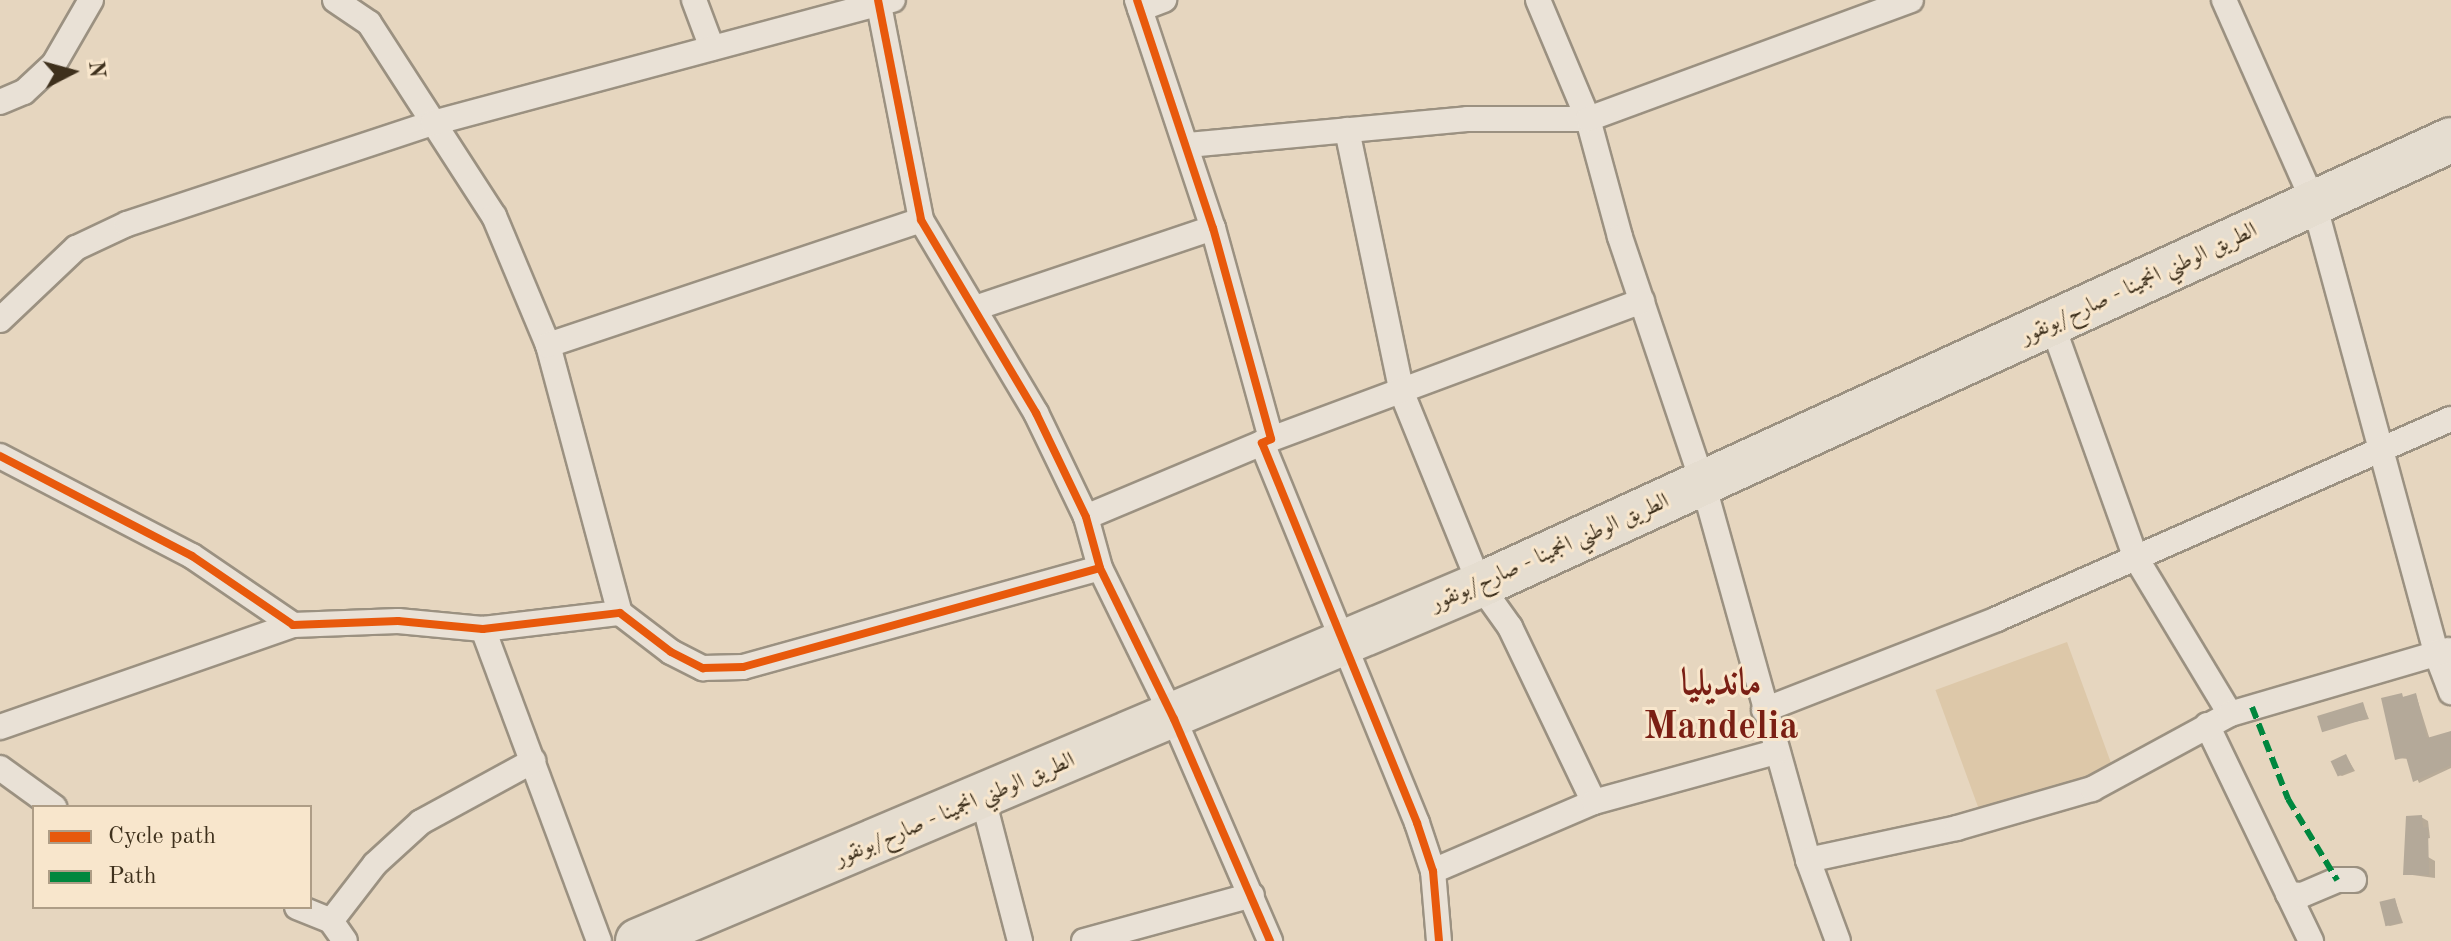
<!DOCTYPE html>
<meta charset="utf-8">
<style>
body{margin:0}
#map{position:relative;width:2451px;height:941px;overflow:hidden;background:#e6d6bf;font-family:"Old Standard TT",Amiri,serif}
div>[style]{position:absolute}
.green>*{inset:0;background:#ddc8a9;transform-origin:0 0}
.shadow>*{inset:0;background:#0003}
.building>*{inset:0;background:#b4a999;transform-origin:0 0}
.roads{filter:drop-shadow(2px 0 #9b9181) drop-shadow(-2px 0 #9b9181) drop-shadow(0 2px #9b9181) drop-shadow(0 -2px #9b9181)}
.street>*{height:24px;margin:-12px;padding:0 12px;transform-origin:12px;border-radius:12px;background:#e9e1d6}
.highway>*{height:44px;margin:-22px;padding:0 22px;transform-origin:22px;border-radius:22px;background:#e5ddd0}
.quiet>*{height:6px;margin-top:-3px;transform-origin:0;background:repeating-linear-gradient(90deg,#00873e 0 12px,transparent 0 18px)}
.cycleway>*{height:8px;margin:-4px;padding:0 4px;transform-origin:4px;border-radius:4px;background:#e8590c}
span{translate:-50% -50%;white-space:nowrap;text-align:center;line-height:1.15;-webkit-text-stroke:6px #f8e6cc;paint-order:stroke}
.street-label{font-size:22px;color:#3e301c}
.town-label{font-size:38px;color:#7a1f14;font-weight:700}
.legend{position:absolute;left:32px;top:805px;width:280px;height:104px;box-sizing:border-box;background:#f8e6cc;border:2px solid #ae9d86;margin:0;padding:10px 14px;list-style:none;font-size:24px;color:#3e301c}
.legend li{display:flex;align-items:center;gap:16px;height:40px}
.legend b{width:40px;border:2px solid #ae9d86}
.north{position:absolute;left:32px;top:32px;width:80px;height:80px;-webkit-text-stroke:6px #f8e6cc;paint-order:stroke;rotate:84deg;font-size:22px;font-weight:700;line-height:32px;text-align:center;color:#3e301c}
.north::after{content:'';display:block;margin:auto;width:28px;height:36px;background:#3e301c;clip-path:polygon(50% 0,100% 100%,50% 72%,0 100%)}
</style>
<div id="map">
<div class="green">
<i style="left:2067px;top:642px;width:135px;height:140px;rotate:70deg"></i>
</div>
<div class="shadow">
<i style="clip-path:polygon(2416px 695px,2430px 740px,2451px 733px,2451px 768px,2419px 783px,2409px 759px,2397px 758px,2383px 700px)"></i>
<i style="clip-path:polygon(2363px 705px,2369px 719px,2325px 728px)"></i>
<i style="clip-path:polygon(2346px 756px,2355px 771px,2342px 776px,2339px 775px)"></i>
<i style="clip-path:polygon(2421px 817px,2428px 821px,2430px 838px,2415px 841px)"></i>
<i style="clip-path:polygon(2428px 857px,2435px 861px,2435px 878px,2405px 874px)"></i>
<i style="clip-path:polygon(2395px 900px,2403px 923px,2390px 926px,2387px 925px)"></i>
</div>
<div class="building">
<i style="clip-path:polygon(2402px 693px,2403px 697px,2416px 693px,2427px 738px,2451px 731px,2451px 765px,2413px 782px,2406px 757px,2395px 760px,2381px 698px)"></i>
<i style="left:2363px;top:702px;width:17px;height:48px;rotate:73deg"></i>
<i style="left:2346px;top:754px;width:17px;height:17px;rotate:65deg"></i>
<i style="clip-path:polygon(2422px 815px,2423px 828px,2428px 827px,2429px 875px,2403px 875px,2406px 816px)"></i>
<i style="left:2395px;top:898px;width:25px;height:16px;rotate:76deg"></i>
</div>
<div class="roads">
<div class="street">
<i style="left:335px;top:0;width:41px;rotate:34.1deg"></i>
<i style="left:369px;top:23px;width:230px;rotate:57.1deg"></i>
<i style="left:494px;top:216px;width:140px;rotate:67.3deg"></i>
<i style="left:548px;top:345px;width:278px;rotate:75deg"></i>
<i style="left:694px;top:0;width:51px;rotate:69.4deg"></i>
<i style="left:878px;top:0;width:224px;rotate:78.9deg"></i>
<i style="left:921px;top:220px;width:225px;rotate:59.2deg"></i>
<i style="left:1036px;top:413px;width:115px;rotate:64.3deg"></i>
<i style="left:1086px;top:517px;width:53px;rotate:74.6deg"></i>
<i style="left:1100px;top:568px;width:168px;rotate:63.9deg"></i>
<i style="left:1174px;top:719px;width:242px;rotate:66.6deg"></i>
<i style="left:1137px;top:0;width:240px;rotate:71.6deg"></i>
<i style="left:1213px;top:228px;width:219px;rotate:74.6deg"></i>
<i style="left:1271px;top:439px;width:10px;rotate:156deg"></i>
<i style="left:1262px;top:443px;width:410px;rotate:67.8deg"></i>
<i style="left:1417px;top:823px;width:51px;rotate:71.6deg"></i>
<i style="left:1433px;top:871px;width:70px;rotate:85.1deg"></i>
<i style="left:1538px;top:0;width:129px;rotate:67.2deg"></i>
<i style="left:1588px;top:119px;width:122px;rotate:74.8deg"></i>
<i style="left:1620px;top:237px;width:260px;rotate:71.4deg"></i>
<i style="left:1703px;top:483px;width:391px;rotate:74.4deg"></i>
<i style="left:1808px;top:860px;width:86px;rotate:69.7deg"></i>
<i style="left:2224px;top:0;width:222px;rotate:66.1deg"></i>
<i style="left:2314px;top:203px;width:466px;rotate:74.8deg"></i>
<i style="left:2436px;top:653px;width:42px;rotate:69deg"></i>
<i style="left:1140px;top:9px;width:26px;rotate:-21deg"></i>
<i style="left:0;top:102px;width:26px;rotate:-23deg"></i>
<i style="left:24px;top:92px;width:41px;rotate:-43deg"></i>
<i style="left:54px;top:64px;width:74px;rotate:-60deg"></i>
<i style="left:1347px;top:130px;width:269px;rotate:78.2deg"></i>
<i style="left:1402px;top:393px;width:207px;rotate:67.9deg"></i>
<i style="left:1480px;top:585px;width:52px;rotate:54.5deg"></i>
<i style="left:1510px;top:627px;width:194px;rotate:64.4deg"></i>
<i style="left:1188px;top:145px;width:280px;rotate:-5.3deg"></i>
<i style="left:1467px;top:119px;width:121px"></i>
<i style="left:1588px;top:119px;width:344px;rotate:-20.2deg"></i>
<i style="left:975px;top:308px;width:251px;rotate:-18.6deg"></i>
<i style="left:0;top:320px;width:105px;rotate:-43.5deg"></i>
<i style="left:76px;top:248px;width:56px;rotate:-25.2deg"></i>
<i style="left:127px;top:224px;width:322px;rotate:-18.3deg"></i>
<i style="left:433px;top:123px;width:476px;rotate:-15deg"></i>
<i style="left:2052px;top:324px;width:249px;rotate:70.3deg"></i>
<i style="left:2136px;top:558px;width:182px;rotate:58.9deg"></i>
<i style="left:548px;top:345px;width:393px;rotate:-18.5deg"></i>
<i style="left:1271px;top:439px;width:396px;rotate:-20.4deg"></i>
<i style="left:0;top:456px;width:216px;rotate:27.5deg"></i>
<i style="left:192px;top:556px;width:122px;rotate:34.3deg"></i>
<i style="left:293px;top:625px;width:105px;rotate:-2.2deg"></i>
<i style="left:398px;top:621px;width:85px;rotate:5.4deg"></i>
<i style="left:483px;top:629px;width:138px;rotate:-6.7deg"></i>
<i style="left:620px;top:613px;width:64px;rotate:37.4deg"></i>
<i style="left:671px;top:652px;width:36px;rotate:27deg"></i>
<i style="left:703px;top:668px;width:40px;rotate:-1.4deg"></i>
<i style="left:743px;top:667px;width:370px;rotate:-15.5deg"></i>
<i style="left:1086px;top:517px;width:191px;rotate:-22.8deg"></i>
<i style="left:483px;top:629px;width:333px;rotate:69.6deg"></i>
<i style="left:1764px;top:710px;width:250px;rotate:-21.3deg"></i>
<i style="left:1997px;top:619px;width:496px;rotate:-23.8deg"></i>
<i style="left:2207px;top:725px;width:240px;rotate:64.3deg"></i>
<i style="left:0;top:727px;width:310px;rotate:-19.2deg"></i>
<i style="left:0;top:768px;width:67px;rotate:35.8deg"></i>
<i style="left:983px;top:799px;width:147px;rotate:75.4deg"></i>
<i style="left:1808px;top:860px;width:152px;rotate:-12.1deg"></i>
<i style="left:1957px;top:828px;width:141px;rotate:-16.1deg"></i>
<i style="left:2092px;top:789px;width:157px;rotate:-28.5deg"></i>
<i style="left:2230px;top:714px;width:228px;rotate:-16.3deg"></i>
<i style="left:1433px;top:871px;width:175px;rotate:-23.2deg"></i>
<i style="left:1594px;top:802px;width:189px;rotate:-15.4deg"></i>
<i style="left:2288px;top:894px;width:14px;rotate:4deg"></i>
<i style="left:2302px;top:895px;width:38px;rotate:-23deg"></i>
<i style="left:2337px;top:880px;width:17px"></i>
<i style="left:297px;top:907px;width:37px;rotate:22deg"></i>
<i style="left:331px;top:921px;width:24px;rotate:55deg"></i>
<i style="left:331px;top:921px;width:72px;rotate:-52.3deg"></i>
<i style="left:375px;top:864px;width:62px;rotate:-42.4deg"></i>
<i style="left:421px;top:822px;width:128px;rotate:-28.6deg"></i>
<i style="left:1084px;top:941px;width:174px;rotate:-15.3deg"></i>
</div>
<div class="highway">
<i style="left:638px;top:941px;width:914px;rotate:-22.92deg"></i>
<i style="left:1480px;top:585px;width:1068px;rotate:-24.62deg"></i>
</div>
</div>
<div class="quiet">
<i style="left:2252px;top:707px;width:99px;rotate:68.6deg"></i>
<i style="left:2288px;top:799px;width:95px;rotate:58.8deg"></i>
</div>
<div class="cycleway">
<i style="left:878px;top:0;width:224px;rotate:78.9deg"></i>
<i style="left:921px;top:220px;width:225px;rotate:59.2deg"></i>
<i style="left:1036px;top:413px;width:115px;rotate:64.3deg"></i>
<i style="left:1086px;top:517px;width:53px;rotate:74.6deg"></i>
<i style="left:1100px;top:568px;width:168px;rotate:63.9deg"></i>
<i style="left:1174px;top:719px;width:242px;rotate:66.6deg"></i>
<i style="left:1137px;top:0;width:240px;rotate:71.6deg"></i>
<i style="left:1213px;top:228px;width:219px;rotate:74.6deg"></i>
<i style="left:1271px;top:439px;width:10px;rotate:156deg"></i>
<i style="left:1262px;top:443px;width:410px;rotate:67.8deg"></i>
<i style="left:1417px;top:823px;width:51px;rotate:71.6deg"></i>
<i style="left:1433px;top:871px;width:70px;rotate:85.1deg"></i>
<i style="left:0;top:456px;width:216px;rotate:27.5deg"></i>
<i style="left:192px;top:556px;width:122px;rotate:34.3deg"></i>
<i style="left:293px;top:625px;width:105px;rotate:-2.2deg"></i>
<i style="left:398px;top:621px;width:85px;rotate:5.4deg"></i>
<i style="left:483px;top:629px;width:138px;rotate:-6.7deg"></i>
<i style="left:620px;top:613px;width:64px;rotate:37.4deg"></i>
<i style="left:671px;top:652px;width:36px;rotate:27deg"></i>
<i style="left:703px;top:668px;width:40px;rotate:-1.4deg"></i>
<i style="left:743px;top:667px;width:370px;rotate:-15.5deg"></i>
</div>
<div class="street-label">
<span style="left:2139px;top:284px;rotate:-25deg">الطريق الوطني انجمينا - صارح/بونقور</span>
<span style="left:1550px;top:553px;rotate:-24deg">الطريق الوطني انجمينا - صارح/بونقور</span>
<span style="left:955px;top:810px;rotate:-23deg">الطريق الوطني انجمينا - صارح/بونقور</span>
</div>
<div class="town-label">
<span style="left:1721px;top:707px">مانديليا<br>Mandelia</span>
</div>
<ul class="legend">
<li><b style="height:10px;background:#e8590c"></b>Cycle path</li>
<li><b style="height:10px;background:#00873e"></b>Path</li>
</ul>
<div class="north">N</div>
</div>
